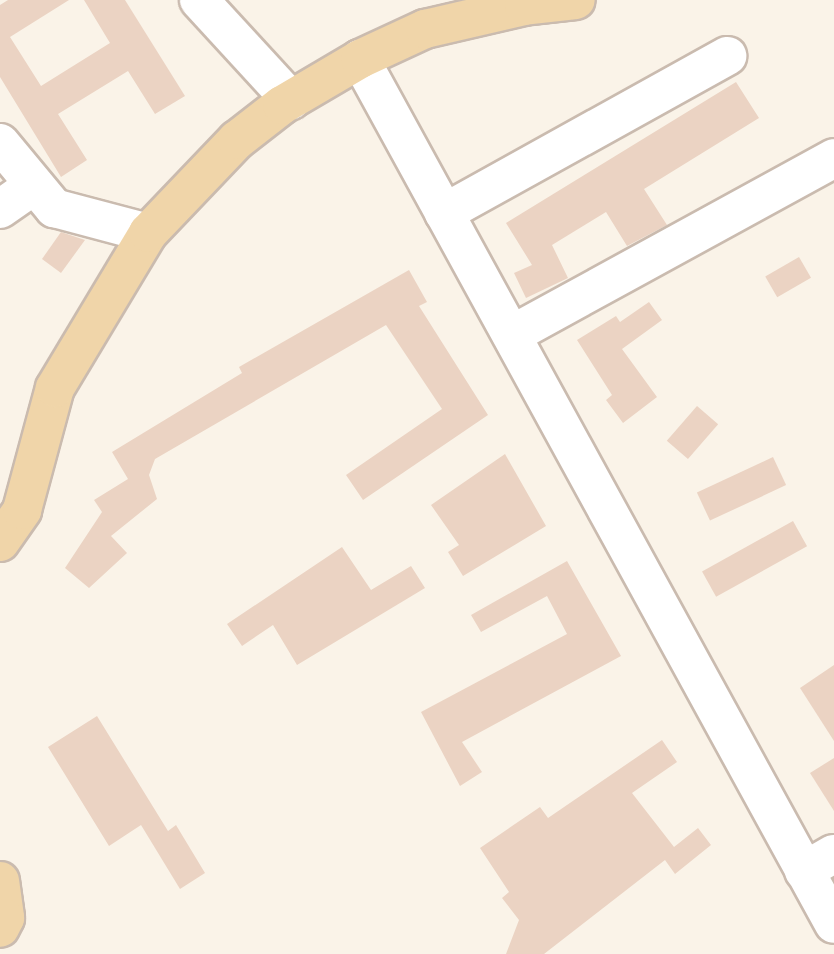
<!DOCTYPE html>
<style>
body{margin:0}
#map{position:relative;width:834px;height:954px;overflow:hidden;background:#faf3e8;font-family:"Roboto Condensed",sans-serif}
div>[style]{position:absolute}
.building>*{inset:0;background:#ebd3c3;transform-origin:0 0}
.roads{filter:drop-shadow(2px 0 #cabbaf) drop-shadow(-2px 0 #cabbaf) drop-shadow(0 2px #cabbaf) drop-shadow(0 -2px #cabbaf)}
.minor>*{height:38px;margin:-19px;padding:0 19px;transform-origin:19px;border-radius:19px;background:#fff}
.major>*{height:38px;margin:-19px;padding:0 19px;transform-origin:19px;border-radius:19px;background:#f0d5a9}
span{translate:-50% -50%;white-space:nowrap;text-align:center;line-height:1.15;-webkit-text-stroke:6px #fdf7ee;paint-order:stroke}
</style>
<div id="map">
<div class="building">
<i style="clip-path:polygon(8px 0,69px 0,10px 37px,41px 86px,110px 43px,84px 0,125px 0,185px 96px,155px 114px,128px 71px,58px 114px,87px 160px,61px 177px,0 77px,0 5px)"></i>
<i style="clip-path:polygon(736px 82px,759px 118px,644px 189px,667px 225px,627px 246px,606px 212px,552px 245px,568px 278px,526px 298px,514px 273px,532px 265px,506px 223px)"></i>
<i style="clip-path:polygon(61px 232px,85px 240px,61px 273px,42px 259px)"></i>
<i style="left:799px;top:257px;width:24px;height:39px;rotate:60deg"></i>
<i style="clip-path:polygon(409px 270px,427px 302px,419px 306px,488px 415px,363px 500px,346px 475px,442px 409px,386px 325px,155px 459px,149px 475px,157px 499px,111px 536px,127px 553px,89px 588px,65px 568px,102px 512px,94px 500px,128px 479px,112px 452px,242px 373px,239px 367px)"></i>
<i style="clip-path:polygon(649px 302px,662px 320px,622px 349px,657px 397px,623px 423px,606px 400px,612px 395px,577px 340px,616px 316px,620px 322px)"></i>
<i style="left:697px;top:406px;width:28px;height:46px;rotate:41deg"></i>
<i style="clip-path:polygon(505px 454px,546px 526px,463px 576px,448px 552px,459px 545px,431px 505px)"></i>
<i style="left:773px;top:457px;width:31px;height:84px;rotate:65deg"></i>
<i style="left:793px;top:521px;width:29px;height:104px;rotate:61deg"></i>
<i style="clip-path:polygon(342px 547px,371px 590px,411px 566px,425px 588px,297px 665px,273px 625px,242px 646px,227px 624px)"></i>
<i style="clip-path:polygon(567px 561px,621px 656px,462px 742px,482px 772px,460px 786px,421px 712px,567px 634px,547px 596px,481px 632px,471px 615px)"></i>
<i style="clip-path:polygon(834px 665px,834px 741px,800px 688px)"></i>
<i style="clip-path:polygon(97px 716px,168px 831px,176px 825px,205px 873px,180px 889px,141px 825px,109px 846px,48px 747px)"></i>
<i style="clip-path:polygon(662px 740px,677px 762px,632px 793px,674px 847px,698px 828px,711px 845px,675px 874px,665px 860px,544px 954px,506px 954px,519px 920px,502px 898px,509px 892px,480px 848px,540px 807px,548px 818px)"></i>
<i style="clip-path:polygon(834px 758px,834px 811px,810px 773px)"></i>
</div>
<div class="roads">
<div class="minor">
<i style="left:199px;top:0;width:136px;rotate:47.4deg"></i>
<i style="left:360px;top:59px;width:986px;rotate:61.28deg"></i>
<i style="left:0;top:143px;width:85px;rotate:50.3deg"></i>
<i style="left:54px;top:208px;width:97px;rotate:14.9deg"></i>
<i style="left:0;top:209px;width:39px;rotate:-35deg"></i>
<i style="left:444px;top:213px;width:324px;rotate:-29deg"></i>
<i style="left:513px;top:334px;width:366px;rotate:-28.7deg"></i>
<i style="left:804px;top:871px;width:34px;rotate:-30deg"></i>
</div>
<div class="major">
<i style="left:0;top:542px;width:39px;rotate:-55deg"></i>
<i style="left:22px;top:510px;width:126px;rotate:-74.9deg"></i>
<i style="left:55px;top:388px;width:181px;rotate:-59deg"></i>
<i style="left:148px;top:233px;width:129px;rotate:-46.3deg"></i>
<i style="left:237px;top:140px;width:57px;rotate:-37.9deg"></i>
<i style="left:282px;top:105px;width:91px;rotate:-30.5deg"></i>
<i style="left:360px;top:59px;width:72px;rotate:-24.8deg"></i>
<i style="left:425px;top:29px;width:102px;rotate:-13.1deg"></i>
<i style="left:524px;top:6px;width:52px;rotate:-6.6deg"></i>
<i style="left:0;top:881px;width:37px;rotate:82deg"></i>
<i style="left:5px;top:918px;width:11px;rotate:117deg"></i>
</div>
</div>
</div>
